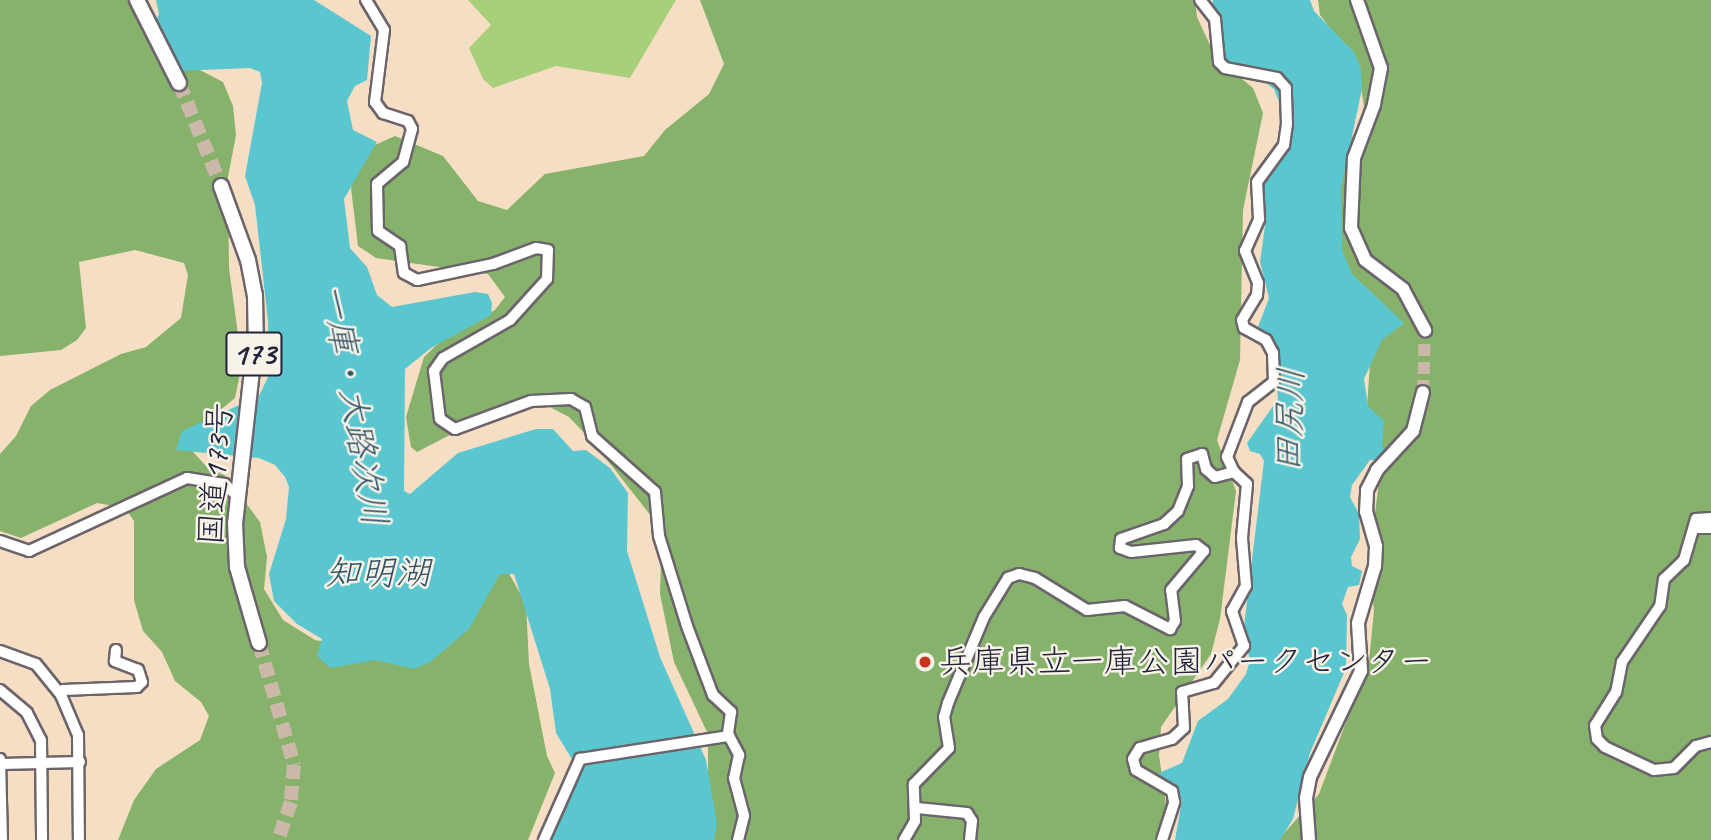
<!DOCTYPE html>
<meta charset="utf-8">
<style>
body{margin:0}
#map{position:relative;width:1711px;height:840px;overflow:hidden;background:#f5dec3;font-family:Caveat,"Klee One",sans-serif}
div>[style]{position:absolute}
.green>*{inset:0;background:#a8d07b}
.forest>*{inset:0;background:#86b26b}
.water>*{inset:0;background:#5ac7d0}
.major-tunnel>*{height:12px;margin-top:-6px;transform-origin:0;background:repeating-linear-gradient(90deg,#cbb8a8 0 12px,transparent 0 18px)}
.highway-tunnel>*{height:14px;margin-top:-7px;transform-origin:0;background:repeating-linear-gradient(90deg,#cbb8a8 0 14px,transparent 0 21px)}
.roads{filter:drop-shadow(2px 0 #6c646b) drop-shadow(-2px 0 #6c646b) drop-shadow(0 2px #6c646b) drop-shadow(0 -2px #6c646b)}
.minor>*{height:10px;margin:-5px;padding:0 5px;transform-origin:5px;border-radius:5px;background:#fff}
.major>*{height:12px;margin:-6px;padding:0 6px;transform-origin:6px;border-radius:6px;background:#fff}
.highway>*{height:14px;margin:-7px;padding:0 7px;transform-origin:7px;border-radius:7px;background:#fff}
.dots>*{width:19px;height:19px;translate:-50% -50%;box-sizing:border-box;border:4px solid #f7f3e8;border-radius:50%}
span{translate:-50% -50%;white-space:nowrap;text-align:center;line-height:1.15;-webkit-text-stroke:5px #f7f3e8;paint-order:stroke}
.shield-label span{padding:2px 5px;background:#f7f3e8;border:2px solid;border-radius:5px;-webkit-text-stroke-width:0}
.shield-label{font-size:32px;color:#22223b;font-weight:700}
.street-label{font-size:33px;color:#22223b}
.poi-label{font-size:33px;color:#22223b}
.left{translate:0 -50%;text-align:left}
.water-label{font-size:35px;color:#335468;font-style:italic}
</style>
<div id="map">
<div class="green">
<i style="clip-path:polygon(468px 0,676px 0,630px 78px,556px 66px,493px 88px,483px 79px,469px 48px,491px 25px)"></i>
</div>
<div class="forest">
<i style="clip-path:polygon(0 0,140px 0,194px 67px,223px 82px,233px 106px,236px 135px,228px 177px,229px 268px,242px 364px,235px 398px,196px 430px,193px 452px,207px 467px,226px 476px,260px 522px,267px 557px,264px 589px,283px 620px,315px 640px,352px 646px,502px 561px,526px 604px,529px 664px,547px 756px,555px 773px,528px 840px,118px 840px,134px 800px,156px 769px,200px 740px,209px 716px,201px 702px,175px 681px,162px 652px,143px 631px,134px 600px,134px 521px,125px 508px,97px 503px,21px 538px,0 531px,0 454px,16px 436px,31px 406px,50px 390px,121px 354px,146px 347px,181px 318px,188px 275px,184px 263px,135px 250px,79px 262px,86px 328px,77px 340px,61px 350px,0 356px)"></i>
<i style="clip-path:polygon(700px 0,1195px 0,1197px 17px,1216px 58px,1253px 88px,1263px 113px,1243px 210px,1240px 360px,1217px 440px,1236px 491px,1220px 619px,1211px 654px,1161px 727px,1159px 755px,1167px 812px,1163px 840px,701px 840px,708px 817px,708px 734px,674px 662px,660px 594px,662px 530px,593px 442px,569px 417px,544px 404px,529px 403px,469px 425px,417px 452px,411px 447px,406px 417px,424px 357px,447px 335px,495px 310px,505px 297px,488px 274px,376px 258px,358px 246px,351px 188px,358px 163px,375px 145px,395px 136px,443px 156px,478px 201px,507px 210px,545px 174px,644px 156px,665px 130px,709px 94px,724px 64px)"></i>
<i style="clip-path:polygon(1318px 0,1711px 0,1711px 840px,1278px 840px,1319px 794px,1369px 661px,1374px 611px,1369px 560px,1380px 474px,1367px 407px,1373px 319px,1340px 254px,1335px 228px,1343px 153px,1361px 122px,1364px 106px,1357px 62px,1320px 15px)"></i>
</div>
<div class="water">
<i style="clip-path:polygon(156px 0,314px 0,371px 36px,367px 80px,355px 86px,347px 101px,353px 130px,377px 142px,344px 199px,350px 248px,367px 267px,377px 295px,392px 307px,475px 292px,488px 294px,492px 303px,491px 315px,431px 348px,405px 369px,404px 491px,410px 494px,458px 453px,536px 429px,553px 429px,573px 451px,586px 450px,610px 468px,628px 493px,627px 551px,660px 657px,706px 760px,717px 823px,714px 840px,542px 840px,573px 761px,556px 733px,550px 689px,514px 574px,500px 574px,469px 629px,430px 662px,414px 669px,375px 660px,331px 668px,317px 656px,322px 639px,297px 624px,274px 601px,269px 574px,286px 519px,289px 487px,285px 477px,275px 465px,259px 458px,176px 450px,182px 431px,259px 396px,269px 375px,268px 321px,255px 205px,245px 176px,262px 83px,260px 72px,250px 68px,176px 71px,152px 29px,159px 14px)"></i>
<i style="clip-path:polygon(1213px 0,1310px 0,1314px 11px,1354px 52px,1361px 69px,1362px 89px,1341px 188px,1342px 250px,1352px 274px,1404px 323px,1382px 340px,1364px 379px,1368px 406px,1384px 421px,1382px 446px,1389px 451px,1384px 461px,1370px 460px,1352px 485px,1350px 497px,1359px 514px,1360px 539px,1351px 557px,1352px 566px,1362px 571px,1359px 585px,1348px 587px,1342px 604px,1347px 615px,1346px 668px,1310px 753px,1293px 819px,1280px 840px,1175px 840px,1182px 800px,1159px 773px,1182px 763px,1198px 721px,1228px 699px,1246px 674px,1250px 660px,1243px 634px,1264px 461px,1260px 454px,1250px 451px,1247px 443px,1278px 399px,1275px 370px,1258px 327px,1269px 298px,1260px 262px,1265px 226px,1264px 187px,1259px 179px,1281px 146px,1281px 107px,1274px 89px,1261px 79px,1223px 70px,1209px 18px)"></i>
</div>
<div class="major-tunnel">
<i style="left:1423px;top:392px;width:62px;rotate:-88.2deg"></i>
</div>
<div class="highway-tunnel">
<i style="left:179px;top:83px;width:111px;rotate:67.8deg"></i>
<i style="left:259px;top:643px;width:127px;rotate:74deg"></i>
<i style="left:294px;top:765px;width:37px;rotate:95deg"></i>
<i style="left:291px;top:802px;width:40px;rotate:108.9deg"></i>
</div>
<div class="roads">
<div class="minor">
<i style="left:366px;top:0;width:35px;rotate:59deg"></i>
<i style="left:384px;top:30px;width:73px;rotate:97.1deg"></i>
<i style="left:375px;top:102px;width:14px;rotate:54deg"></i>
<i style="left:383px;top:113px;width:26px;rotate:18deg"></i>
<i style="left:408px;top:121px;width:9px;rotate:63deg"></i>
<i style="left:412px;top:129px;width:34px;rotate:105deg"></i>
<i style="left:403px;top:162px;width:34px;rotate:140deg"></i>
<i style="left:377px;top:184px;width:47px;rotate:88.8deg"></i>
<i style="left:378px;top:231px;width:27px;rotate:34deg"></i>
<i style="left:400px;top:246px;width:27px;rotate:82deg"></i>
<i style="left:404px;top:273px;width:15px;rotate:28deg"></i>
<i style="left:417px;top:280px;width:78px;rotate:-11.9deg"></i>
<i style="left:493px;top:264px;width:46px;rotate:-20.4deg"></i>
<i style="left:536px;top:248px;width:12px;rotate:9deg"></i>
<i style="left:548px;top:250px;width:29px;rotate:92deg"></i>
<i style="left:547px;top:279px;width:55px;rotate:132.1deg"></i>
<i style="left:510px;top:320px;width:77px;rotate:150.4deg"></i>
<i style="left:443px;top:358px;width:16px;rotate:125deg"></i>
<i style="left:434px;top:371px;width:48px;rotate:82.9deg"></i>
<i style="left:440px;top:419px;width:18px;rotate:34deg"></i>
<i style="left:455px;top:429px;width:81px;rotate:-20.2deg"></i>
<i style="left:531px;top:401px;width:40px;rotate:-2.9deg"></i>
<i style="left:571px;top:399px;width:16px;rotate:30deg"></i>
<i style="left:585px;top:407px;width:30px;rotate:76deg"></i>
<i style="left:592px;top:436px;width:84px;rotate:41.6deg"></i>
<i style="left:655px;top:492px;width:44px;rotate:84.8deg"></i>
<i style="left:659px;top:536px;width:94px;rotate:72.7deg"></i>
<i style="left:687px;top:626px;width:74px;rotate:69.4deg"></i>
<i style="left:713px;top:695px;width:25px;rotate:43deg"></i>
<i style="left:731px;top:712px;width:22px;rotate:98deg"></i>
<i style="left:728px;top:734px;width:24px;rotate:62deg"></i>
<i style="left:739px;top:755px;width:24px;rotate:102deg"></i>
<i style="left:734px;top:778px;width:39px;rotate:75deg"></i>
<i style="left:744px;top:816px;width:25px;rotate:104deg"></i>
<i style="left:1711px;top:518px;width:15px;rotate:176deg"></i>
<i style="left:1696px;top:519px;width:43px;rotate:106.3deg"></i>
<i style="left:1684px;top:560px;width:28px;rotate:136deg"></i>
<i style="left:1664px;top:579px;width:27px;rotate:98deg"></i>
<i style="left:1660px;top:606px;width:68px;rotate:124.2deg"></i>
<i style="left:1622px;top:662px;width:31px;rotate:101deg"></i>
<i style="left:1616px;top:692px;width:39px;rotate:122deg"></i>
<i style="left:1595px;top:725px;width:14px;rotate:82deg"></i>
<i style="left:1597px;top:739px;width:11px;rotate:45deg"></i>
<i style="left:1605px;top:747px;width:54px;rotate:25.1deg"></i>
<i style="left:1654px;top:770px;width:20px;rotate:-6deg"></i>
<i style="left:1674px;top:768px;width:31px;rotate:-45deg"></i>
<i style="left:1696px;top:746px;width:16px;rotate:-15deg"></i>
<i style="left:1696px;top:528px;width:15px"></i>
<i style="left:0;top:541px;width:31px;rotate:19deg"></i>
<i style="left:29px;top:551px;width:174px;rotate:-24.8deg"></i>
<i style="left:187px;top:478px;width:38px;rotate:9deg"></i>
<i style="left:225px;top:484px;width:18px;rotate:45deg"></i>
<i style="left:0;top:651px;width:38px;rotate:20deg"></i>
<i style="left:36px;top:664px;width:40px;rotate:51deg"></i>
<i style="left:61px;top:695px;width:43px;rotate:67deg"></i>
<i style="left:78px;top:735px;width:105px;rotate:89.5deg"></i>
<i style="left:0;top:690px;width:35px;rotate:40deg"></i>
<i style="left:27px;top:713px;width:30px;rotate:63deg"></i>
<i style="left:41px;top:740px;width:100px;rotate:89.4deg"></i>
<i style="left:61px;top:695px;width:5px;rotate:-68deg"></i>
<i style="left:63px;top:690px;width:74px;rotate:-2.3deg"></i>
<i style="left:137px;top:687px;width:7px;rotate:-45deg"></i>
<i style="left:142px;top:682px;width:13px;rotate:-108deg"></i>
<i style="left:138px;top:670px;width:25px;rotate:-159deg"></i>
<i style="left:115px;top:661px;width:11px;rotate:-85deg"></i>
<i style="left:0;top:759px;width:81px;rotate:88.6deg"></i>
<i style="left:2px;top:764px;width:78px;rotate:-1.5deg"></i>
<i style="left:917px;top:808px;width:50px;rotate:5.7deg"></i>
<i style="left:967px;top:813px;width:9px;rotate:58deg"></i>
<i style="left:972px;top:821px;width:19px;rotate:96deg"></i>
<i style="left:544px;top:840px;width:89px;rotate:-66deg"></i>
<i style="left:580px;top:759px;width:151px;rotate:-8.8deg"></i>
<i style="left:904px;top:840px;width:22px;rotate:-60deg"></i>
<i style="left:915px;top:821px;width:37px;rotate:-92deg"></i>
<i style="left:914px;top:784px;width:50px;rotate:-45.8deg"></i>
<i style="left:949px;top:748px;width:31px;rotate:-99deg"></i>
<i style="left:944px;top:717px;width:15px;rotate:-74deg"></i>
<i style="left:948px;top:703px;width:93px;rotate:-67.3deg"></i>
<i style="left:984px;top:617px;width:46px;rotate:-58.4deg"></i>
<i style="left:1008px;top:578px;width:12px;rotate:-20deg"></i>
<i style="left:1019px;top:574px;width:16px;rotate:14deg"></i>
<i style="left:1035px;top:578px;width:61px;rotate:31.6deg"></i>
<i style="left:1087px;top:610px;width:38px;rotate:-6deg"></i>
<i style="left:1125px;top:606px;width:51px;rotate:27.1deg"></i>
<i style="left:1170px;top:629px;width:9px;rotate:-58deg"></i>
<i style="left:1175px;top:621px;width:31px;rotate:-97deg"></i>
<i style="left:1171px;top:590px;width:51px;rotate:-49.8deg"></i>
<i style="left:1204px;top:551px;width:10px;rotate:-143deg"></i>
<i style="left:1196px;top:545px;width:65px;rotate:173.9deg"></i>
<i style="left:1131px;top:552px;width:12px;rotate:-160deg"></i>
<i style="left:1120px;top:548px;width:9px;rotate:-84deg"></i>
<i style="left:1121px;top:539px;width:46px;rotate:-19.2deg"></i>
<i style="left:1164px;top:524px;width:19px;rotate:-43deg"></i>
<i style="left:1178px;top:511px;width:27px;rotate:-68deg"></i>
<i style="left:1188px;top:486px;width:27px;rotate:-92deg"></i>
<i style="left:1187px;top:459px;width:16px;rotate:-18deg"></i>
<i style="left:1202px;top:454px;width:16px;rotate:75deg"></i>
<i style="left:1206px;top:469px;width:12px;rotate:42deg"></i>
<i style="left:1215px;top:477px;width:20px;rotate:-15deg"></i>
<i style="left:1162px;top:840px;width:40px;rotate:-72deg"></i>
<i style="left:1174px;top:802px;width:11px;rotate:-100deg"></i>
<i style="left:1172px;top:791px;width:42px;rotate:-149.7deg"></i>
<i style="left:1136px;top:770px;width:11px;rotate:-105deg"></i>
<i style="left:1133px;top:759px;width:13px;rotate:-58deg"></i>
<i style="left:1140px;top:748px;width:33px;rotate:-16deg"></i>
<i style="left:1172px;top:739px;width:16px;rotate:-43deg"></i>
<i style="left:1184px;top:728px;width:36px;rotate:-93deg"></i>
<i style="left:1182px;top:692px;width:33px;rotate:-16deg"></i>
<i style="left:1214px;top:683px;width:48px;rotate:-51deg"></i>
<i style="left:1244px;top:646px;width:37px;rotate:-109deg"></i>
<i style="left:1232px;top:611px;width:29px;rotate:-61deg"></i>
<i style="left:1246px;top:586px;width:48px;rotate:-94.8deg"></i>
<i style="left:1242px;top:538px;width:54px;rotate:-84.7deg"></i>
<i style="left:1247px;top:484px;width:18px;rotate:-137deg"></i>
<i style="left:1234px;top:472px;width:17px;rotate:-115deg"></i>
<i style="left:1227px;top:457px;width:59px;rotate:-69.1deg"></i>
<i style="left:1248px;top:402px;width:33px;rotate:-38deg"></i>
<i style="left:1274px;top:382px;width:29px;rotate:-92deg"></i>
<i style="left:1273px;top:353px;width:15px;rotate:-118deg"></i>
<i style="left:1266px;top:340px;width:25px;rotate:-151deg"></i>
<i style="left:1244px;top:328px;width:8px;rotate:-104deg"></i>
<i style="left:1242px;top:320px;width:29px;rotate:-59deg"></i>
<i style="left:1257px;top:295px;width:12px;rotate:-85deg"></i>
<i style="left:1258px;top:283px;width:35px;rotate:-112deg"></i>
<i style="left:1245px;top:251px;width:35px;rotate:-66deg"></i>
<i style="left:1259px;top:219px;width:37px;rotate:-93deg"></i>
<i style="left:1257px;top:182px;width:46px;rotate:-53.9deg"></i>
<i style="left:1284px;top:145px;width:21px;rotate:-82deg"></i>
<i style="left:1287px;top:124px;width:36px;rotate:-92deg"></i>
<i style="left:1286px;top:88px;width:13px;rotate:-132deg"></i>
<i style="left:1277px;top:78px;width:53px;rotate:-169.1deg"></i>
<i style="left:1225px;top:68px;width:8px;rotate:-135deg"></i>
<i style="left:1219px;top:62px;width:43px;rotate:-95.3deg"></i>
<i style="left:1215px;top:19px;width:24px;rotate:-128deg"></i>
</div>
<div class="major">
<i style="left:1357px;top:0;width:72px;rotate:70.6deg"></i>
<i style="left:1381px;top:68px;width:38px;rotate:101deg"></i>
<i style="left:1374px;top:105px;width:57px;rotate:110.7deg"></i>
<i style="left:1354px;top:158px;width:70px;rotate:92.5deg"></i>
<i style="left:1351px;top:228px;width:35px;rotate:66deg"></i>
<i style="left:1365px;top:260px;width:48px;rotate:37.3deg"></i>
<i style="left:1403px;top:289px;width:47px;rotate:61.8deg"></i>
<i style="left:1309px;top:840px;width:42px;rotate:-94.1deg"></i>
<i style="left:1306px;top:798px;width:21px;rotate:-79deg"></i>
<i style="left:1310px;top:777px;width:118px;rotate:-64.3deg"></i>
<i style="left:1361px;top:671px;width:48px;rotate:-93.6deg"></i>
<i style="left:1358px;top:623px;width:59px;rotate:-73.4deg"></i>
<i style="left:1375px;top:566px;width:20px;rotate:-87deg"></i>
<i style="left:1376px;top:546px;width:35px;rotate:-106deg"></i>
<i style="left:1366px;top:512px;width:22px;rotate:-87deg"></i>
<i style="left:1367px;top:490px;width:22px;rotate:-63deg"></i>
<i style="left:1377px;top:470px;width:53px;rotate:-47.3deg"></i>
<i style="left:1413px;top:431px;width:40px;rotate:-75.6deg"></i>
</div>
<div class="highway">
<i style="left:137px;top:0;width:93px;rotate:63.2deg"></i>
<i style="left:221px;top:186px;width:79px;rotate:70deg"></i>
<i style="left:248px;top:260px;width:36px;rotate:79deg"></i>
<i style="left:255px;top:295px;width:39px;rotate:89deg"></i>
<i style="left:256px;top:334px;width:190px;rotate:96.3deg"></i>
<i style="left:235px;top:523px;width:44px;rotate:87.4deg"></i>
<i style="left:237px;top:567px;width:79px;rotate:73.9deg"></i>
</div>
</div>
<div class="dots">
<i style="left:925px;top:662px;background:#c8321e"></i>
</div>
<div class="shield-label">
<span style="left:254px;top:354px">173</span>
</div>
<div class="street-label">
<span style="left:216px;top:474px;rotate:-86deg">国道173号</span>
</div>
<div class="poi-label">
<span class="left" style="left:939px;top:662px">兵庫県立一庫公園パークセンター</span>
</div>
<div class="water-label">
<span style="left:354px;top:405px;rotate:80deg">一庫・大路次川</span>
<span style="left:1290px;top:420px;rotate:-88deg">田尻川</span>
<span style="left:378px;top:573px">知明湖</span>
</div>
</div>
